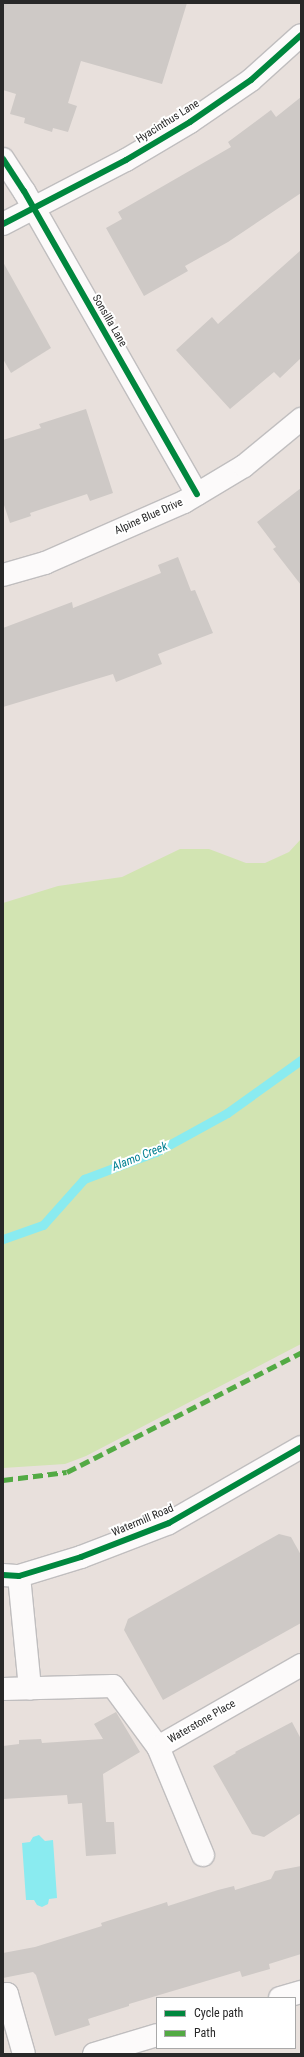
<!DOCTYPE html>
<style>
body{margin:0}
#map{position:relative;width:304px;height:2057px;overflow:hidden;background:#e8e0dc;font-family:"Roboto Condensed",sans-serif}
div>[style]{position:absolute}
.green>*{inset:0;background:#d2e4b2}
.water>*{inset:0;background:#8aebf0}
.stream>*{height:9px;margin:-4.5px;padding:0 4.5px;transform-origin:4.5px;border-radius:4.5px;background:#8aebf0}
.building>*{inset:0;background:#cec9c6}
.roads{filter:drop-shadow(1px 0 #c0bebf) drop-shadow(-1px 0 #c0bebf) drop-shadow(0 1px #c0bebf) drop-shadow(0 -1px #c0bebf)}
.minor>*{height:22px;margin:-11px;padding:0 11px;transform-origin:11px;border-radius:11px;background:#fcfafa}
.quiet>*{height:5px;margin-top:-2.5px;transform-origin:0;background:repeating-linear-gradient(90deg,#53aa44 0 10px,transparent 0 15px)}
.cycleway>*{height:6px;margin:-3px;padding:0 3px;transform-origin:3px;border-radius:3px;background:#00873e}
span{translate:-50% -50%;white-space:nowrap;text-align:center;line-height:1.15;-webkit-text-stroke:4px #fff;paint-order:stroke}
.street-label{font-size:11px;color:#282828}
.water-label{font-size:12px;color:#048193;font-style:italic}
.frame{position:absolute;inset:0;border:4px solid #282828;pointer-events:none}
.legend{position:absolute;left:156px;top:1997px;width:140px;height:52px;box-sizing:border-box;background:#fff;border:1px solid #a9a9a9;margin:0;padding:5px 7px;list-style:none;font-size:12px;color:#282828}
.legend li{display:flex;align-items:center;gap:8px;height:20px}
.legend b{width:20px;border:1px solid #a9a9a9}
</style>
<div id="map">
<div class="green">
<i style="clip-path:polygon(301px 839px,301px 1344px,86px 1456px,65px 1464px,3px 1468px,3px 903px,58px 886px,122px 877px,180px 849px,209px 849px,246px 863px,265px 863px,289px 852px)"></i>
</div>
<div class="water">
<i style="clip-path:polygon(39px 1835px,45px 1841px,53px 1840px,57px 1898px,49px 1899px,48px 1904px,42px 1907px,37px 1905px,34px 1900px,26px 1900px,22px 1843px,30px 1842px,33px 1837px)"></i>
</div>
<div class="stream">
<i style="left:3px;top:1239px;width:42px;rotate:-19.3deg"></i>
<i style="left:43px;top:1225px;width:62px;rotate:-48.3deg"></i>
<i style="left:84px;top:1179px;width:77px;rotate:-20.6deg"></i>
<i style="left:156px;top:1152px;width:81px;rotate:-28.8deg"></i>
<i style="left:227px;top:1113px;width:91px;rotate:-35.6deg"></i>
</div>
<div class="building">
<i style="clip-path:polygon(3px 3px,187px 3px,162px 84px,81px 61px,68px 103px,77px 106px,68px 132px,53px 128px,52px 132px,24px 123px,25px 118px,10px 114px,16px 94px,3px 90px)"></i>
<i style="clip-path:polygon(301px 97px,301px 193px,228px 242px,185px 266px,188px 271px,144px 296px,106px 228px,122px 219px,118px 212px,231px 147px,228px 142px,271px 110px,276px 117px)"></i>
<i style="clip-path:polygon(301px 250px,301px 358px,280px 378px,274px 372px,230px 409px,176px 350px,212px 317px,218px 324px)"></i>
<i style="clip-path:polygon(3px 262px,51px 348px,11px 373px,3px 359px)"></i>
<i style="clip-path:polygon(86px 409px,113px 493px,90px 501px,87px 494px,30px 513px,31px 516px,10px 523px,3px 502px,3px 440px,41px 428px,39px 424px)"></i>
<i style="clip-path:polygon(301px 488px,301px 585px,273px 549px,276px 547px,257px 522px)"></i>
<i style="clip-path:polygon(178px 557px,191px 591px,195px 590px,213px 633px,158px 654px,162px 664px,116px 682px,113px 674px,3px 707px,3px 628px,72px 602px,73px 608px,161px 573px,158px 565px)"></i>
<i style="clip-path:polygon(279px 1534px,291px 1537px,301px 1555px,301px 1623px,163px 1700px,124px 1630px,128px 1619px)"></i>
<i style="clip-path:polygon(116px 1712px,140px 1752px,103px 1774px,106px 1822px,114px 1822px,116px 1854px,86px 1856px,82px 1803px,68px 1804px,67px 1795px,3px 1799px,3px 1746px,19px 1744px,19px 1740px,41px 1739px,42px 1743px,103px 1739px,94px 1724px)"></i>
<i style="clip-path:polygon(292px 1722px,301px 1739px,301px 1813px,264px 1837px,252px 1834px,213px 1766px,236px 1753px,235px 1752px)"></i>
<i style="clip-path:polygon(301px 1866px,301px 1954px,269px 1964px,270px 1969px,242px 1977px,240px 1971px,129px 2004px,129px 2006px,88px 2019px,90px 2025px,55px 2036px,36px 1975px,33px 1972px,3px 1978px,3px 1953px,35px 1947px,102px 1926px,101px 1923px,167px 1902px,168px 1906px,218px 1890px,234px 1886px,235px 1890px,271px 1879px,275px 1871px)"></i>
</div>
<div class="roads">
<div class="minor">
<i style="left:3px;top:159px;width:38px;rotate:57deg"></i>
<i style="left:24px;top:191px;width:349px;rotate:60.3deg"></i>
<i style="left:3px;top:224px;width:139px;rotate:-27.5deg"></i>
<i style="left:126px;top:160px;width:74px;rotate:-30.7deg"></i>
<i style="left:190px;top:122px;width:74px;rotate:-34.5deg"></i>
<i style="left:251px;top:80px;width:67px;rotate:-42deg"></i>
<i style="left:3px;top:575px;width:44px;rotate:-15.9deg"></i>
<i style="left:45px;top:563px;width:152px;rotate:-23.7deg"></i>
<i style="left:184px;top:502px;width:70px;rotate:-31deg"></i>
<i style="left:244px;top:466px;width:74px;rotate:-39.5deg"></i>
<i style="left:3px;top:1575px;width:16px;rotate:4deg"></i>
<i style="left:19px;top:1576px;width:65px;rotate:-17deg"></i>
<i style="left:81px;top:1557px;width:94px;rotate:-21.1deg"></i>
<i style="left:169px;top:1523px;width:152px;rotate:-29.9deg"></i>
<i style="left:19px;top:1576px;width:113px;rotate:84.4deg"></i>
<i style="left:3px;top:1689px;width:110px;rotate:-1.6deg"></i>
<i style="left:113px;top:1686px;width:76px;rotate:53.6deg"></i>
<i style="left:158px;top:1747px;width:165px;rotate:-29.8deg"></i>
<i style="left:158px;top:1747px;width:117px;rotate:67.4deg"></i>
<i style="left:3px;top:1995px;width:4px;rotate:-14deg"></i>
<i style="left:7px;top:1994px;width:62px;rotate:74.2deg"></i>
<i style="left:280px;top:1998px;width:22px;rotate:-16deg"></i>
<i style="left:94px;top:2054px;width:66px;rotate:-16.8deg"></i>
</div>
</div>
<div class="quiet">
<i style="left:3px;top:1480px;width:64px;rotate:-7.1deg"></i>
<i style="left:67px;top:1472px;width:263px;rotate:-27deg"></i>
</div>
<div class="cycleway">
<i style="left:3px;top:159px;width:38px;rotate:57deg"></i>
<i style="left:24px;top:191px;width:349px;rotate:60.3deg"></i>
<i style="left:3px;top:224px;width:139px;rotate:-27.5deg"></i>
<i style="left:126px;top:160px;width:74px;rotate:-30.7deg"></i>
<i style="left:190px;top:122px;width:74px;rotate:-34.5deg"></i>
<i style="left:251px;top:80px;width:67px;rotate:-42deg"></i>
<i style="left:3px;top:1575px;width:16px;rotate:4deg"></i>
<i style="left:19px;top:1576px;width:65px;rotate:-17deg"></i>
<i style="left:81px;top:1557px;width:94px;rotate:-21.1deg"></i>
<i style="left:169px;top:1523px;width:152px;rotate:-29.9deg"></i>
</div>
<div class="street-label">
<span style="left:168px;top:122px;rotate:-32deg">Hyacinthus Lane</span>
<span style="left:109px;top:321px;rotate:60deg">Sonsilla Lane</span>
<span style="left:149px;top:517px;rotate:-24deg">Alpine Blue Drive</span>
<span style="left:143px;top:1521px;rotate:-23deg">Watermill Road</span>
<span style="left:202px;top:1722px;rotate:-30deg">Waterstone Place</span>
</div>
<div class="water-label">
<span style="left:140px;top:1157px;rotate:-22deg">Alamo Creek</span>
</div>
<div class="frame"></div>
<ul class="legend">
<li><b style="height:5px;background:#00873e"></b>Cycle path</li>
<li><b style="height:5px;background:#53aa44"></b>Path</li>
</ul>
</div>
